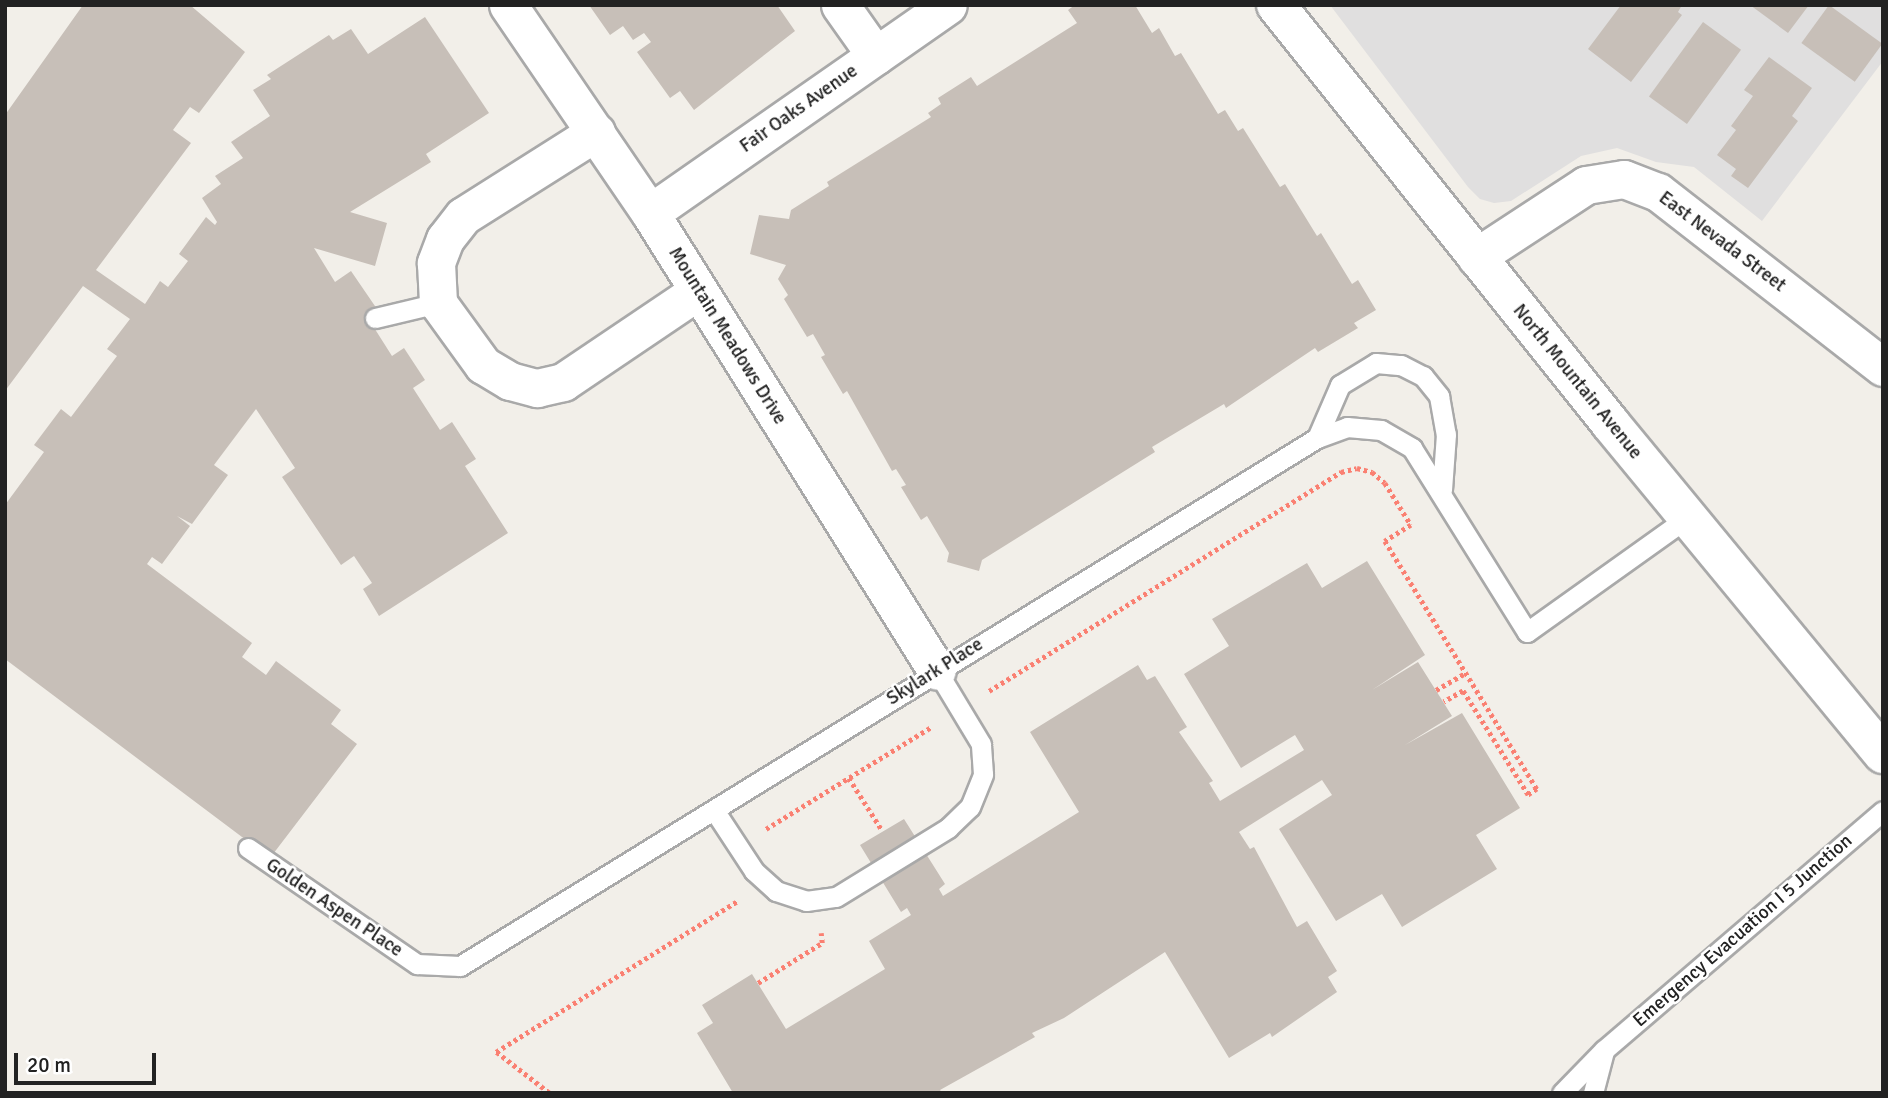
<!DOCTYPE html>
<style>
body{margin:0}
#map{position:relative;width:1888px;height:1098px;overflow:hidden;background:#f2efe9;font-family:Signika,sans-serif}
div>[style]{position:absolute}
.residential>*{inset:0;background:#e0dfdf}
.building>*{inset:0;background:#c7bfb8;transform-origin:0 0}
.path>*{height:4.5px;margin-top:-2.25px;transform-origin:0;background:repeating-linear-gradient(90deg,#fa8072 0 3.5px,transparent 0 7px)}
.roads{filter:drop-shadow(2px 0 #a9a9a9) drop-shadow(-2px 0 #a9a9a9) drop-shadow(0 2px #a9a9a9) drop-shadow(0 -2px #a9a9a9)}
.service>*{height:19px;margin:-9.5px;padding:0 9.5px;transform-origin:9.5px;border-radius:9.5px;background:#fff}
.minor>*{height:37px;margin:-18.5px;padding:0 18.5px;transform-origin:18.5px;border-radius:18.5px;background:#fff}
.tertiary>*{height:38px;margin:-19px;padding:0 19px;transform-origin:19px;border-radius:19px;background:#fff}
span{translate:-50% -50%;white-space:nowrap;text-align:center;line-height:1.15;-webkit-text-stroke:5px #fff;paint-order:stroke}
.street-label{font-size:19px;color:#222}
.frame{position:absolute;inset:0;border:7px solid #222;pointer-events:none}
.scale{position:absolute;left:14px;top:1053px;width:142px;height:32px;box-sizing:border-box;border:4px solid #222;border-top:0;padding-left:9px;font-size:21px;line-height:24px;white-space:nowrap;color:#222;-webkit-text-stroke:5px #fff;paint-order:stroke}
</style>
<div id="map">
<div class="residential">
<i style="clip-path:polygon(1330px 5px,1883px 5px,1883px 61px,1762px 221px,1694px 167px,1656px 162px,1617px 148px,1581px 156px,1511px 201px,1494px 203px,1480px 199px,1468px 187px)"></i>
</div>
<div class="building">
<i style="clip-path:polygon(83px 5px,190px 5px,245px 52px,199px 113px,190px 107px,173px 130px,191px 143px,96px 270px,145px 304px,160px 281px,168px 287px,188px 261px,179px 254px,206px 217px,215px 225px,217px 222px,202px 198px,221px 184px,215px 176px,243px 158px,231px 142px,270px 116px,253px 90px,271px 79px,267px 75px,329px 35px,333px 40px,351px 29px,368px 54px,425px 17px,489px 113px,426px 154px,431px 162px,350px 212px,387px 223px,375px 266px,314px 248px,335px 282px,351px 271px,377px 309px,366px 315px,392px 356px,404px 348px,425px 380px,413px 388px,440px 430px,452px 422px,476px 459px,465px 466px,508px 533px,379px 616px,363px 589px,372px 583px,354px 556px,341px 565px,282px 477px,295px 468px,256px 409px,214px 465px,228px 475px,192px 524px,177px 516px,190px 526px,162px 564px,152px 557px,147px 564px,252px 643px,242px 657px,266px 675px,276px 661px,341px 710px,331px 724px,357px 744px,270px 858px,5px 659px,5px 505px,44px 452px,34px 445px,61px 409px,71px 417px,117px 356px,107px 349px,130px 319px,83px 286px,5px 391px,5px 115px)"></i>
<i style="clip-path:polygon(589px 5px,777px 5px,795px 31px,694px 110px,680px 91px,670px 98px,637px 52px,651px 42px,644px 33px,633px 40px,623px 26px,610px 35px)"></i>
<i style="clip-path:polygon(1075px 5px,1135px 5px,1152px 33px,1159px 28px,1175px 56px,1181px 53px,1218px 114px,1225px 110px,1238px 131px,1243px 128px,1280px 187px,1285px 184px,1317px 236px,1321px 233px,1352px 284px,1358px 280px,1376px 310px,1354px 323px,1358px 328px,1318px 352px,1315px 348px,1226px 408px,1224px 404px,1152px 447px,1155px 452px,982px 560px,979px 571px,947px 562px,949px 553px,927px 516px,921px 520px,901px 487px,906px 485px,896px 469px,892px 471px,847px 391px,843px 394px,821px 357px,825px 355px,813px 334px,807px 337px,784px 299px,788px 295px,778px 279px,786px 265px,750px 254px,759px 215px,789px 219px,791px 210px,829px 186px,827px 182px,931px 117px,928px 113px,941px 104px,938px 98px,971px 77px,977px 86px,1077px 23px,1068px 10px)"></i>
<i style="clip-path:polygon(1621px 5px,1682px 5px,1678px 12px,1682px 15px,1631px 82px,1588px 49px)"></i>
<i style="clip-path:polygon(1750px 5px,1809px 5px,1788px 33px)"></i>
<i style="left:1829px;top:5px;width:66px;height:47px;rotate:36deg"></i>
<i style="left:1703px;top:22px;width:47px;height:92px;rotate:36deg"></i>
<i style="clip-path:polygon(1769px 57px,1812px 88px,1792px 116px,1798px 121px,1748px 188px,1731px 176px,1736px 169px,1717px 155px,1736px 130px,1731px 126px,1753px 96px,1744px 90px)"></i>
<i style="clip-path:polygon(1367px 561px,1425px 655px,1372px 690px,1418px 662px,1452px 716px,1405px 745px,1462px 713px,1520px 808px,1476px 835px,1497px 869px,1402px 927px,1382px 894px,1336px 921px,1279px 829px,1332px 795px,1322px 780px,1239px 832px,1250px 849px,1254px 847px,1297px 927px,1307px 921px,1337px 971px,1328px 977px,1337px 992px,1272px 1037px,1270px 1033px,1229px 1058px,1165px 952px,1064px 1018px,1032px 1033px,1035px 1037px,940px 1090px,942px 1093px,733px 1093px,697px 1033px,713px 1023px,702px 1005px,752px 974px,786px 1029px,885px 969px,869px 941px,911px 915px,907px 908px,901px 912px,860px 845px,904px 819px,945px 884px,939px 889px,943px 896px,1079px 812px,1030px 732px,1138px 665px,1147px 680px,1155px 676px,1187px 727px,1179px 732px,1213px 781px,1209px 783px,1220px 801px,1304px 750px,1295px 735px,1241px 768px,1184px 674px,1229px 646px,1212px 619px,1307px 563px,1322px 588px)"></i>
</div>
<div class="path">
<i style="left:1436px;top:690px;width:34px;rotate:-30deg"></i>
<i style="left:989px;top:691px;width:415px;rotate:-31.9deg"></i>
<i style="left:1341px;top:472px;width:16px;rotate:-14deg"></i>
<i style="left:1357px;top:468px;width:16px;rotate:15deg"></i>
<i style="left:1372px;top:472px;width:17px;rotate:40deg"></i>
<i style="left:1385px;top:483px;width:49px;rotate:58.2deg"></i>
<i style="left:1411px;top:525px;width:31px;rotate:148deg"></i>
<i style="left:1385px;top:541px;width:291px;rotate:58.5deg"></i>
<i style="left:1537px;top:789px;width:11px;rotate:146deg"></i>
<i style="left:1528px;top:795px;width:123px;rotate:-122deg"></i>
<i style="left:1463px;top:691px;width:22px;rotate:150deg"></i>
<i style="left:849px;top:778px;width:62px;rotate:57.6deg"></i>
<i style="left:766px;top:829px;width:194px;rotate:-31.7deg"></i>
<i style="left:758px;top:983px;width:75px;rotate:-32deg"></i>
<i style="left:822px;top:943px;width:10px;rotate:-96deg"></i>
<i style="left:549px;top:1093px;width:67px;rotate:-142.3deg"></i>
<i style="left:496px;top:1052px;width:285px;rotate:-32deg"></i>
</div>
<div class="roads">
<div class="service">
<i style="left:375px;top:318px;width:65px;rotate:-13.4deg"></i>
<i style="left:1317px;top:438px;width:58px;rotate:-66.5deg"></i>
<i style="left:1340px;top:385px;width:42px;rotate:-31.4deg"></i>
<i style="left:1376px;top:363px;width:25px;rotate:5deg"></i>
<i style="left:1401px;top:365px;width:25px;rotate:27deg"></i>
<i style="left:1423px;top:376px;width:26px;rotate:51deg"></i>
<i style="left:1439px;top:396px;width:39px;rotate:80deg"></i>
<i style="left:1446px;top:434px;width:56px;rotate:94.1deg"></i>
<i style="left:714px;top:810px;width:73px;rotate:56.7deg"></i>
<i style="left:754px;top:871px;width:30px;rotate:42deg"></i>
<i style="left:776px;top:891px;width:32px;rotate:18deg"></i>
<i style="left:806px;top:901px;width:30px;rotate:-8deg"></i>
<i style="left:836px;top:897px;width:132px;rotate:-31.6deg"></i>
<i style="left:948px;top:828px;width:30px;rotate:-44deg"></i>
<i style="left:970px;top:807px;width:35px;rotate:-68deg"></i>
<i style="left:983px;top:774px;width:30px;rotate:-94deg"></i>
<i style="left:981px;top:744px;width:85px;rotate:-121.1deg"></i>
<i style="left:248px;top:848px;width:205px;rotate:34.5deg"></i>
<i style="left:417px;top:964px;width:43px;rotate:2.7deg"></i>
<i style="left:460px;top:966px;width:1007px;rotate:-31.64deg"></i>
<i style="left:1317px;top:438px;width:32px;rotate:-20deg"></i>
<i style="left:1347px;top:427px;width:34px;rotate:5deg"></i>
<i style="left:1381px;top:430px;width:36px;rotate:30deg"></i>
<i style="left:1412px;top:448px;width:217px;rotate:58deg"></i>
<i style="left:1527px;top:632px;width:198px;rotate:-35.5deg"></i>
<i style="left:1562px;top:1093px;width:60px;rotate:-45.7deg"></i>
<i style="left:1604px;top:1050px;width:367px;rotate:-40.6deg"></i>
<i style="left:1593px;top:1093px;width:43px;rotate:-75.3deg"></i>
</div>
<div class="minor">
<i style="left:508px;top:5px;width:252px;rotate:55.7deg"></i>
<i style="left:650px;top:213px;width:540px;rotate:57.93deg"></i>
<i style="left:840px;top:5px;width:62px;rotate:54.8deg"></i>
<i style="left:596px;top:132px;width:157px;rotate:147.7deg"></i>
<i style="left:463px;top:216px;width:29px;rotate:128deg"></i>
<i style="left:445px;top:239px;width:26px;rotate:111deg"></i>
<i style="left:436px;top:263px;width:40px;rotate:87.1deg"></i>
<i style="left:438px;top:303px;width:77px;rotate:54deg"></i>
<i style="left:483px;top:365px;width:31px;rotate:31deg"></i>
<i style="left:510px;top:381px;width:28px;rotate:15deg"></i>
<i style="left:537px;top:388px;width:27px;rotate:-13deg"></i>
<i style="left:563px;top:382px;width:163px;rotate:-34deg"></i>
<i style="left:650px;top:213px;width:363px;rotate:-34.9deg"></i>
<i style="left:1476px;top:257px;width:131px;rotate:-33.2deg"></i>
<i style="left:1586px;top:185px;width:38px;rotate:-9deg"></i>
<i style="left:1624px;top:179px;width:36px;rotate:21deg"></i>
<i style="left:1658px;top:192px;width:285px;rotate:37.9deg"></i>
</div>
<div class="tertiary">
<i style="left:1276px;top:5px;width:535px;rotate:51.37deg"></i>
<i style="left:1610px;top:423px;width:429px;rotate:50.5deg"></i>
</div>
</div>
<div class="street-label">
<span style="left:799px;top:109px;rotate:-35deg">Fair Oaks Avenue</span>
<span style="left:1722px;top:242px;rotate:37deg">East Nevada Street</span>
<span style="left:727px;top:336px;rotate:58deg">Mountain Meadows Drive</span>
<span style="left:1577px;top:382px;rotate:51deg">North Mountain Avenue</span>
<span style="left:935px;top:672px;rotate:-32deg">Skylark Place</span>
<span style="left:334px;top:908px;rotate:34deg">Golden Aspen Place</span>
<span style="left:1743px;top:931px;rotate:-41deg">Emergency Evacuation I 5 Junction</span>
</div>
<div class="frame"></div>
<div class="scale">20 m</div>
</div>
